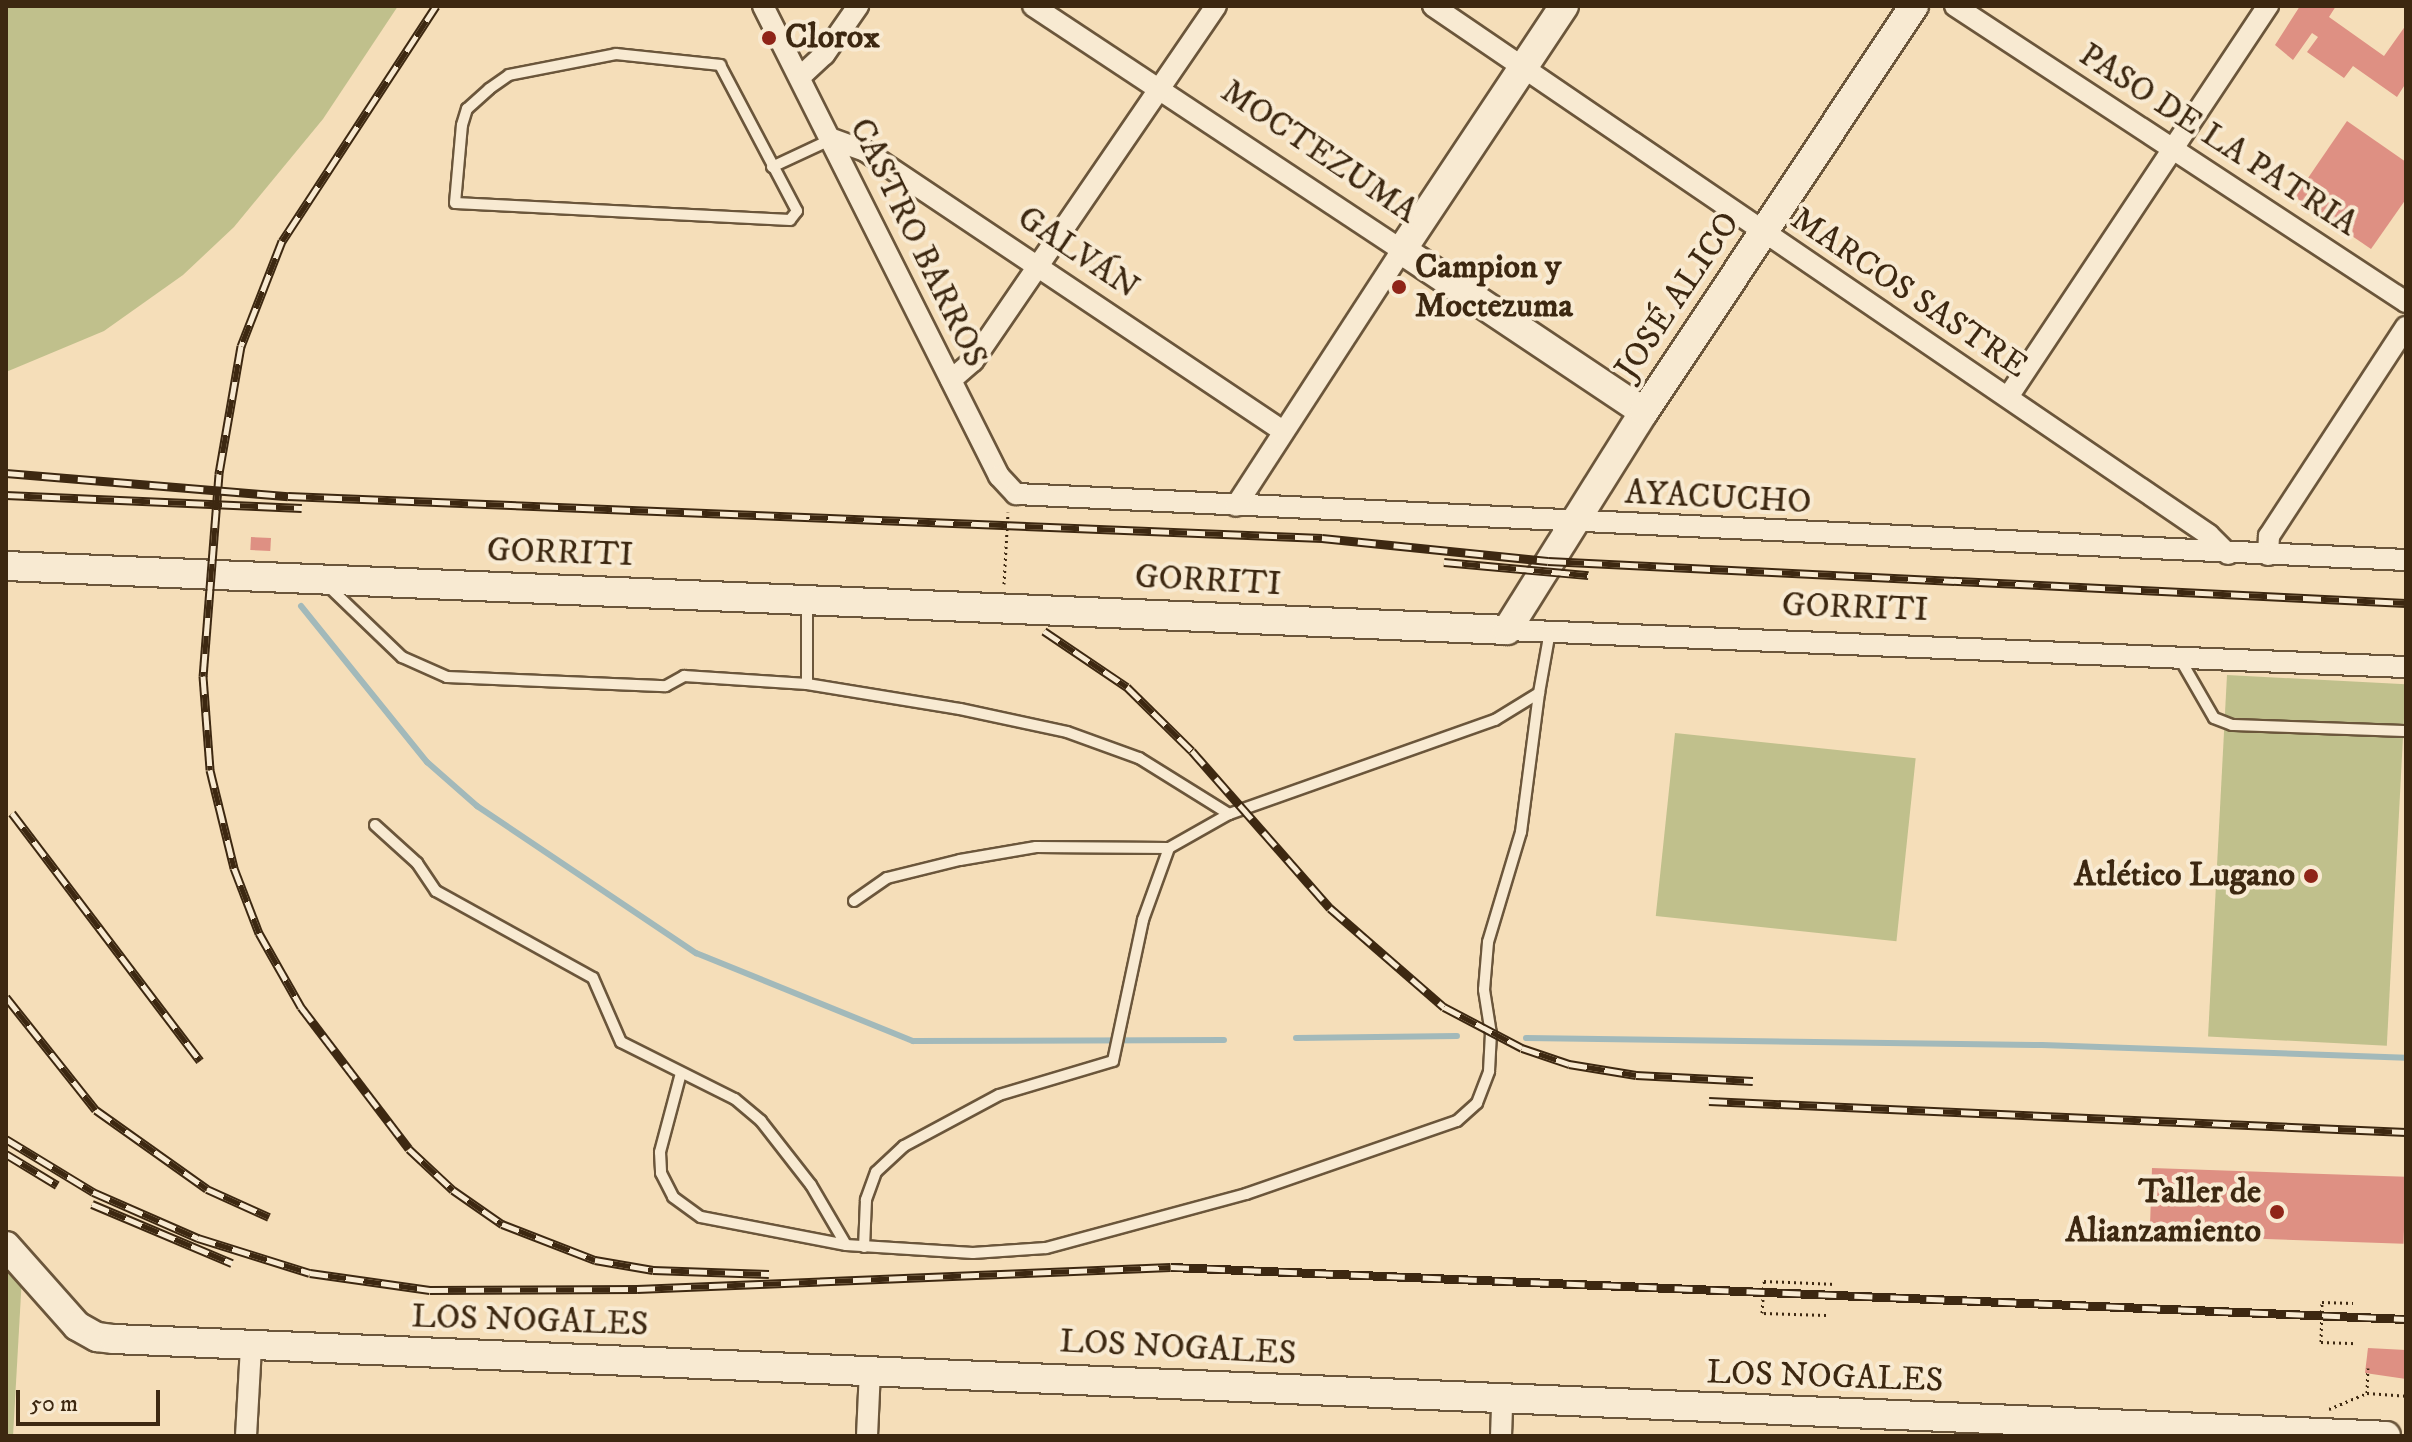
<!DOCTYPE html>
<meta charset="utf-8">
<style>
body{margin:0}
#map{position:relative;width:2412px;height:1442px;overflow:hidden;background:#f5deb9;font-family:"IM FELL DW Pica",serif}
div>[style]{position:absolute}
.green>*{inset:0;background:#c0c08c;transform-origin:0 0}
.stream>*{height:6px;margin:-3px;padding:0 3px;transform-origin:3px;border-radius:3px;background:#a2b9ba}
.building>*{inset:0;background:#de9083;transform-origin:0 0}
.path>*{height:3px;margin-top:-1.5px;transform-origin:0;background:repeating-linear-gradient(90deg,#3d2811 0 2px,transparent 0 6px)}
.roads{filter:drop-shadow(2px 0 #6b563b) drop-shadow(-2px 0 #6b563b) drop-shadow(0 2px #6b563b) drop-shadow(0 -2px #6b563b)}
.lane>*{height:10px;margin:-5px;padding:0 5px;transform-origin:5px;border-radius:5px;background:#f8ead2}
.street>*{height:20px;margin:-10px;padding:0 10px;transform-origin:10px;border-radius:10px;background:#f8ead2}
.secondary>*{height:28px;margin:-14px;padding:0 14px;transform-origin:14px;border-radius:14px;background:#f8ead2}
.rail>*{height:9px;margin-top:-4.5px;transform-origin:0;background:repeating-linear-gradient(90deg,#f8ead2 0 18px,#3d2811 0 36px);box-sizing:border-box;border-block:2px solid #3d2811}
.path-bridge>*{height:3px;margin-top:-1.5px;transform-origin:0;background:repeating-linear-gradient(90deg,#3d2811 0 2px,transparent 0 6px)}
.dots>*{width:22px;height:22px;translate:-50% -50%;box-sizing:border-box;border:4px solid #f8ead2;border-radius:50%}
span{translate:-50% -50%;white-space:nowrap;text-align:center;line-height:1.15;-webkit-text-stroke:8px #f8ead2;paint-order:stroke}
.poi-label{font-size:34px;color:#3d2811;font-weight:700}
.left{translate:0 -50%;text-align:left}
.right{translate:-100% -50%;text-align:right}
.street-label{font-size:34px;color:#3d2811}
.frame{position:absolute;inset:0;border:8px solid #3d2811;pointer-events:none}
.scale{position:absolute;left:16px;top:1390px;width:144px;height:36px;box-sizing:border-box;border:4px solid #3d2811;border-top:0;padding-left:10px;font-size:24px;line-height:28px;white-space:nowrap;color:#3d2811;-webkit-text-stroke:6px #f8ead2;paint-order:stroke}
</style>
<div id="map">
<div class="green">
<i style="clip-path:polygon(6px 6px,398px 6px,323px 119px,234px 227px,183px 275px,104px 331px,6px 372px)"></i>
<i style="left:2227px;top:675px;width:179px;height:362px;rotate:3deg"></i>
<i style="left:1675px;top:733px;width:242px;height:184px;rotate:6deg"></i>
<i style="clip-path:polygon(6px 1267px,22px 1276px,13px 1436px,6px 1436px)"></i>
</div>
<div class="stream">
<i style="left:301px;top:606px;width:201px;rotate:51.1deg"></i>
<i style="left:427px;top:762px;width:67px;rotate:41.3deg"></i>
<i style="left:477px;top:806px;width:264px;rotate:33.9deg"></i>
<i style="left:696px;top:953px;width:234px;rotate:22.1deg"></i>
<i style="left:913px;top:1041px;width:311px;rotate:-0.2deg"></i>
<i style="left:1296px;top:1038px;width:161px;rotate:-0.7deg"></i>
<i style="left:1526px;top:1038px;width:516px;rotate:0.78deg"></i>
<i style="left:2042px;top:1045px;width:364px;rotate:2deg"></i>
</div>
<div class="building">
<i style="clip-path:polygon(2300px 6px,2336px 6px,2329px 17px,2384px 56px,2406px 25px,2406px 83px,2397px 97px,2353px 66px,2344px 78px,2307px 52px,2318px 37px,2312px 33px,2293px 60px,2275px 45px)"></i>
<i style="clip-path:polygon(2347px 121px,2406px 162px,2406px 199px,2371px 249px,2295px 197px)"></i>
<i style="left:251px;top:537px;width:20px;height:13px;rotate:3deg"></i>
<i style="left:2152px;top:1168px;width:254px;height:67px;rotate:2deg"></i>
<i style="clip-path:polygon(2368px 1348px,2406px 1350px,2406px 1379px,2365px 1373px)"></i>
</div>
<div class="path">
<i style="left:1004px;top:584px;width:72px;rotate:-86.8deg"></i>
<i style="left:2322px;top:1302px;width:31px;rotate:2deg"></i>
<i style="left:1826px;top:1315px;width:64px;rotate:-178.2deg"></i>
<i style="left:1762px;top:1313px;width:32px;rotate:-86deg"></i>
<i style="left:1764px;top:1281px;width:72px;rotate:2.4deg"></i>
<i style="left:2321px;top:1342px;width:36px;rotate:2deg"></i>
<i style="left:2367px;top:1393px;width:25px;rotate:-88deg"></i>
<i style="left:2329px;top:1409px;width:41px;rotate:-22.8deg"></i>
<i style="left:2367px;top:1393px;width:39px;rotate:4deg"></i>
</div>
<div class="roads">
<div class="lane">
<i style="left:616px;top:54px;width:105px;rotate:6deg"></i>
<i style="left:720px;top:65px;width:165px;rotate:62.2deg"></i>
<i style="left:797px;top:211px;width:11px;rotate:128deg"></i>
<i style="left:790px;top:220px;width:335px;rotate:-177.1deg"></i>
<i style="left:455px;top:203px;width:78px;rotate:-84.9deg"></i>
<i style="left:462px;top:125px;width:17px;rotate:-73deg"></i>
<i style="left:467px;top:109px;width:30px;rotate:-42deg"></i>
<i style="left:489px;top:89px;width:24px;rotate:-35deg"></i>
<i style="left:509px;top:75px;width:109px;rotate:-11.1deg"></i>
<i style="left:772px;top:167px;width:66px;rotate:-25deg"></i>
<i style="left:328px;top:586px;width:103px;rotate:43.8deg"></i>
<i style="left:402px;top:657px;width:49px;rotate:24deg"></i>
<i style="left:447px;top:677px;width:219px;rotate:2.4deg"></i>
<i style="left:666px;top:686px;width:21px;rotate:-29deg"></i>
<i style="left:684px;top:676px;width:123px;rotate:3.7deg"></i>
<i style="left:807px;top:684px;width:155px;rotate:9.3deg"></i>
<i style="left:960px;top:709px;width:109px;rotate:12.1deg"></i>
<i style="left:1067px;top:732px;width:77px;rotate:19.9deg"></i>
<i style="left:1139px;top:758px;width:106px;rotate:31.9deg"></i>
<i style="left:1229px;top:814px;width:69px;rotate:150.5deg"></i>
<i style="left:1169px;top:848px;width:77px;rotate:109.9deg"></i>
<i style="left:1143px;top:920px;width:144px;rotate:102deg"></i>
<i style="left:1113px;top:1061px;width:119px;rotate:163.4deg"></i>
<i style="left:999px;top:1095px;width:108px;rotate:151.8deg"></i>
<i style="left:904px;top:1146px;width:38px;rotate:137deg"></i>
<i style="left:876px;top:1172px;width:30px;rotate:110deg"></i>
<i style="left:866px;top:1200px;width:47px;rotate:92.4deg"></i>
<i style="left:807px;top:602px;width:82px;rotate:90deg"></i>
<i style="left:2180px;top:659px;width:68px;rotate:60deg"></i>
<i style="left:2214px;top:718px;width:19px;rotate:21deg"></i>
<i style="left:2232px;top:725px;width:174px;rotate:2deg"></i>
<i style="left:1229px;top:814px;width:282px;rotate:-19.5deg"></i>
<i style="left:1495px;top:720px;width:52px;rotate:-31.5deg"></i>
<i style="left:1539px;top:693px;width:63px;rotate:-79.9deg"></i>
<i style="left:375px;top:825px;width:57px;rotate:42.1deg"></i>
<i style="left:417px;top:863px;width:34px;rotate:56deg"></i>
<i style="left:436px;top:891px;width:179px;rotate:29deg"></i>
<i style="left:593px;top:978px;width:70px;rotate:66.4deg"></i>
<i style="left:621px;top:1042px;width:127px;rotate:26.6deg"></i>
<i style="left:735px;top:1099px;width:34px;rotate:40deg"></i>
<i style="left:761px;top:1121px;width:81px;rotate:52deg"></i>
<i style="left:811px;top:1185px;width:69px;rotate:59.7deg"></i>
<i style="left:846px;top:1245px;width:127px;rotate:3.6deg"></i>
<i style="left:973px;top:1253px;width:73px;rotate:-3.9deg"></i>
<i style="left:1046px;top:1248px;width:207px;rotate:-15.1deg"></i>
<i style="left:1246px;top:1194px;width:223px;rotate:-19.1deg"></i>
<i style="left:1457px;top:1121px;width:27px;rotate:-42deg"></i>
<i style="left:1477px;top:1103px;width:34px;rotate:-69deg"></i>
<i style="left:1489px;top:1071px;width:37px;rotate:-87deg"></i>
<i style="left:1491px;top:1034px;width:45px;rotate:-99deg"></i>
<i style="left:1484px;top:990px;width:48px;rotate:-85.2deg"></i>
<i style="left:1488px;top:942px;width:115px;rotate:-73.3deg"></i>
<i style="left:1521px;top:832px;width:140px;rotate:-82.6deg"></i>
<i style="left:854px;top:901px;width:40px;rotate:-34.9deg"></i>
<i style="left:887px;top:878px;width:75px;rotate:-13.9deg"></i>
<i style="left:960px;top:860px;width:77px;rotate:-9.7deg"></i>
<i style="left:1036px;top:847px;width:133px;rotate:0.4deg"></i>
<i style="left:681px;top:1073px;width:82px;rotate:104.9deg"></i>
<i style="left:660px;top:1152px;width:21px;rotate:87deg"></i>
<i style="left:661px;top:1173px;width:27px;rotate:63deg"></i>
<i style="left:673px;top:1197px;width:34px;rotate:36deg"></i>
<i style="left:701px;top:1217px;width:148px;rotate:10.9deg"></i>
</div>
<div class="street">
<i style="left:763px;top:6px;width:526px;rotate:63.34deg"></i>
<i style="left:999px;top:476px;width:25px;rotate:47deg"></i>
<i style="left:1016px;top:494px;width:1392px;rotate:2.72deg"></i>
<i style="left:1033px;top:6px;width:442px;rotate:33.5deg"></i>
<i style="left:1402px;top:250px;width:305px;rotate:123deg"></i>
<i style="left:1433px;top:6px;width:939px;rotate:34.28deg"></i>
<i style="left:2209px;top:535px;width:27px;rotate:45deg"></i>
<i style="left:1955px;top:6px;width:539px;rotate:33.28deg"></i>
<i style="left:800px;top:77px;width:33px;rotate:-43deg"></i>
<i style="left:824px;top:55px;width:60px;rotate:-55.2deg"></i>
<i style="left:832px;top:139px;width:35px;rotate:20deg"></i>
<i style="left:865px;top:151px;width:503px;rotate:33.82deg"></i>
<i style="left:951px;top:380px;width:29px;rotate:-41deg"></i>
<i style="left:973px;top:361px;width:430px;rotate:-55.6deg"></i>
<i style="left:2008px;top:397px;width:470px;rotate:-56.4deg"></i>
<i style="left:2268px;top:555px;width:19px;rotate:-87deg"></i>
<i style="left:2269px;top:536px;width:250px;rotate:-56.8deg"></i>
<i style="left:1507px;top:630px;width:900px;rotate:2.36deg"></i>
<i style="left:246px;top:1436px;width:90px;rotate:-86.8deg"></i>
<i style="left:867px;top:1436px;width:66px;rotate:-87.4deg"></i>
<i style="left:1501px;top:1436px;width:36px;rotate:-88deg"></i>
</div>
<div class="secondary">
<i style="left:1564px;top:6px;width:293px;rotate:123.6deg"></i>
<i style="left:1402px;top:250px;width:291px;rotate:33.8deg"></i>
<i style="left:6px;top:566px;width:1502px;rotate:2.44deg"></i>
<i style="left:1507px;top:630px;width:257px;rotate:-57.9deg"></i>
<i style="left:1644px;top:412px;width:488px;rotate:-56.4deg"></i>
<i style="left:6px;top:1246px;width:107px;rotate:48.4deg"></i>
<i style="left:77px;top:1326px;width:23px;rotate:29deg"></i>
<i style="left:97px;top:1337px;width:17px;rotate:7deg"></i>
<i style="left:114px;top:1339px;width:2274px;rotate:2.44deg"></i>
</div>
</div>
<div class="rail">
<i style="left:436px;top:6px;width:281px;rotate:123.2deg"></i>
<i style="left:282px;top:241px;width:113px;rotate:111.3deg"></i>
<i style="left:241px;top:346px;width:130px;rotate:99.8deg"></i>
<i style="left:219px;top:474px;width:203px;rotate:94.5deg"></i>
<i style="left:203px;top:676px;width:94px;rotate:85.7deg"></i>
<i style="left:210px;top:770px;width:101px;rotate:76.2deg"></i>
<i style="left:234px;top:868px;width:70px;rotate:69deg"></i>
<i style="left:259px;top:933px;width:85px;rotate:60.4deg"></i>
<i style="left:301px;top:1007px;width:178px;rotate:52.7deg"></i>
<i style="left:409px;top:1149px;width:60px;rotate:43deg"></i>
<i style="left:453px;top:1190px;width:60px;rotate:34.8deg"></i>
<i style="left:502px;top:1224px;width:100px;rotate:21.2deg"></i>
<i style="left:595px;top:1260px;width:59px;rotate:9.8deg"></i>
<i style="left:653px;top:1270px;width:116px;rotate:2deg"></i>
<i style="left:6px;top:473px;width:283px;rotate:4.7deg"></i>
<i style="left:288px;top:496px;width:1035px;rotate:2.33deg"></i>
<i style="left:1322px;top:538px;width:227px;rotate:5.8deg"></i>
<i style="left:1548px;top:561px;width:859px;rotate:2.8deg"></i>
<i style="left:6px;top:495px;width:296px;rotate:2.5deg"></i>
<i style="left:1444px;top:562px;width:145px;rotate:5.2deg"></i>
<i style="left:1044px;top:631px;width:100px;rotate:34deg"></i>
<i style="left:1127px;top:687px;width:91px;rotate:44.6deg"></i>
<i style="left:1192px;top:751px;width:209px;rotate:48.7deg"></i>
<i style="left:1330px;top:908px;width:151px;rotate:41deg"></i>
<i style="left:1444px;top:1007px;width:88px;rotate:27.7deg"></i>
<i style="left:1522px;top:1048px;width:50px;rotate:18.8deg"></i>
<i style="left:1569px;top:1064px;width:68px;rotate:9.3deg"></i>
<i style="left:1636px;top:1075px;width:117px;rotate:2.9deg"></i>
<i style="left:12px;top:813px;width:311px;rotate:52.8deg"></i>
<i style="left:6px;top:997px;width:144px;rotate:51.5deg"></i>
<i style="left:96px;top:1110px;width:136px;rotate:35.4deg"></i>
<i style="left:207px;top:1189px;width:68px;rotate:24.3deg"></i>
<i style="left:1709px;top:1101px;width:698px;rotate:2.55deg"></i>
<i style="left:6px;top:1139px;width:102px;rotate:31.3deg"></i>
<i style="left:93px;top:1192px;width:115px;rotate:23.7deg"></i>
<i style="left:198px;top:1238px;width:117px;rotate:17.4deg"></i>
<i style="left:310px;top:1273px;width:121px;rotate:8.1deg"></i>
<i style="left:430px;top:1290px;width:207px;rotate:-0.3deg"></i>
<i style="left:637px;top:1289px;width:534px;rotate:-2.36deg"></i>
<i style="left:1171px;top:1267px;width:1236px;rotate:2.41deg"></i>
<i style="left:6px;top:1154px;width:60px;rotate:31.3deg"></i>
<i style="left:92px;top:1204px;width:152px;rotate:22.9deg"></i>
</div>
<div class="path-bridge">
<i style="left:2321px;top:1342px;width:40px;rotate:-88.6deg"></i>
</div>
<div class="dots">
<i style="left:769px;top:38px;background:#8f2418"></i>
<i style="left:1399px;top:287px;background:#8f2418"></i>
<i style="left:2311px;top:876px;background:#8f2418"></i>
<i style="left:2277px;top:1212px;background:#8f2418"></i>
</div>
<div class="poi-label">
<span class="left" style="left:785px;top:38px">Clorox</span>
<span class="left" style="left:1415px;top:287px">Campion y<br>Moctezuma</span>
<span class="right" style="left:2295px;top:876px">Atlético Lugano</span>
<span class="right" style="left:2261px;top:1212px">Taller de<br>Alianzamiento</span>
</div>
<div class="street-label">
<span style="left:2218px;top:140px;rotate:33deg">PASO DE LA PATRIA</span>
<span style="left:1319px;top:152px;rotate:34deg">MOCTEZUMA</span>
<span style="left:918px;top:243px;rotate:64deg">CASTRO BARROS</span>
<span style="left:1078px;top:253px;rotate:34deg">GALVÁN</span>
<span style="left:1909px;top:293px;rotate:34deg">MARCOS SASTRE</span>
<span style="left:1678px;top:296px;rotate:-56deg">JOSÉ ALICO</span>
<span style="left:1718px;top:498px;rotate:3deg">AYACUCHO</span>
<span style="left:560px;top:553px;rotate:2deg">GORRITI</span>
<span style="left:1208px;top:581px;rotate:3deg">GORRITI</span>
<span style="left:1855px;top:608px;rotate:2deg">GORRITI</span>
<span style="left:530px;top:1321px;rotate:2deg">LOS NOGALES</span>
<span style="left:1178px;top:1348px;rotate:3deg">LOS NOGALES</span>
<span style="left:1825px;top:1377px;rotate:2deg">LOS NOGALES</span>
</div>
<div class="frame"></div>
<div class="scale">50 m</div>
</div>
